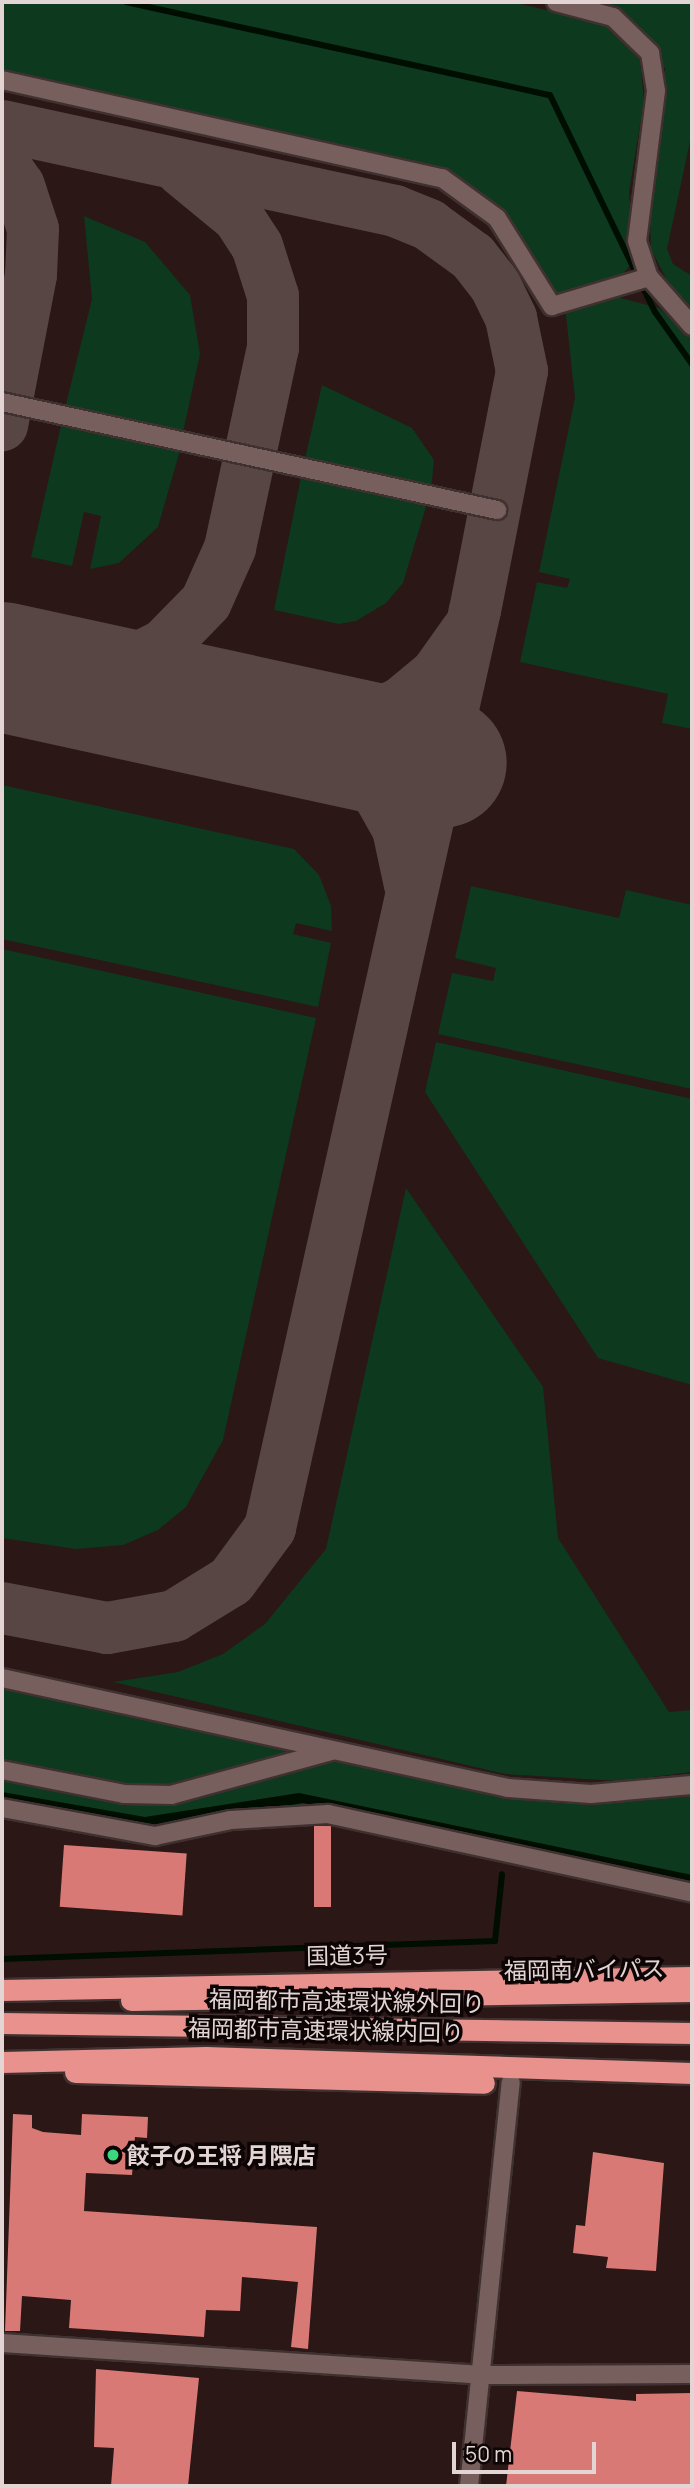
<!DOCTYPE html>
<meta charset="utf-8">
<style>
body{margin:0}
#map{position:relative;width:694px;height:2488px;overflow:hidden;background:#2a1716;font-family:Manrope,"Noto Sans JP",sans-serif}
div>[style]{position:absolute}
.green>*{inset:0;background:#0d391f}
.water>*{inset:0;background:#000d01}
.stream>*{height:6px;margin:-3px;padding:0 3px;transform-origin:3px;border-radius:3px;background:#000d01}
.taxiway>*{height:52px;margin:-26px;padding:0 26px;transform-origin:26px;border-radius:26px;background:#584645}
.runway>*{height:130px;margin:-65px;padding:0 65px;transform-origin:65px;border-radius:65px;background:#584645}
.building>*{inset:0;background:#d87975;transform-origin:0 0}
.roads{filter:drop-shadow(2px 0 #403131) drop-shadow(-2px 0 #403131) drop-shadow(0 2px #403131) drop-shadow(0 -2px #403131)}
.minor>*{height:18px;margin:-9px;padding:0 9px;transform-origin:9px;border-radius:9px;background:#775f5d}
.highway>*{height:21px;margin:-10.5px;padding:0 10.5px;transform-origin:10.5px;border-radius:10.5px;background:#e9918c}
.dots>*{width:19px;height:19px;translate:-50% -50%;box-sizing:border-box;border:4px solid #0d0505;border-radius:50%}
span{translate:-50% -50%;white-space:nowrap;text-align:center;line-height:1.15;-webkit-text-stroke:7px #0d0505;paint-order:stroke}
.street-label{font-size:23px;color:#e3d5d3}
.poi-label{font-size:23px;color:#e3d5d3;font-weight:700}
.left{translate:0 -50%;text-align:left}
.frame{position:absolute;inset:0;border:4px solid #e3d5d3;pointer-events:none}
.scale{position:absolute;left:452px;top:2442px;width:144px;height:32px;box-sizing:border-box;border:4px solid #e3d5d3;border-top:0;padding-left:9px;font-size:21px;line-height:24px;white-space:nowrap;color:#e3d5d3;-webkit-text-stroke:5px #0d0505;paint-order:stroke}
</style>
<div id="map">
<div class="green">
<i style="clip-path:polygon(2px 2px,512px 2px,606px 24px,640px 60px,644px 101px,629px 192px,636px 258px,616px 282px,556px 296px,521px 240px,428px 168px,2px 72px)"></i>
<i style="clip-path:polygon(597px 2px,692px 2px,692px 132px,667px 249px,673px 264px,692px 276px,692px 312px,673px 292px,651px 249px,649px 194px,665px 69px,640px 26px)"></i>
<i style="clip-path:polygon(84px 216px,145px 242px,190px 295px,200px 354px,182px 437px,64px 412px,92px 299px)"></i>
<i style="clip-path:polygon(617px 297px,659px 308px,692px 338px,692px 729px,662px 723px,668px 694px,520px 662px,537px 582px,567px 588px,570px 579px,539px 572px,575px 398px,565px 306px)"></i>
<i style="clip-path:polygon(322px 385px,412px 428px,434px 460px,431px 490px,304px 463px)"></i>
<i style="clip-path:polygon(62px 421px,181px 447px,158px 527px,119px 563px,90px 569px,101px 516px,84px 512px,72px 566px,31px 557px)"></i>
<i style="clip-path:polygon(302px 472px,428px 500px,403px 583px,386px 603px,356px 621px,339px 624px,274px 610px)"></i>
<i style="clip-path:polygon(2px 785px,294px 849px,319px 875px,331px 906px,332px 931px,296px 923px,293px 934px,331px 943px,318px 1007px,2px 939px)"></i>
<i style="clip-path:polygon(471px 886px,619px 918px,626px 890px,692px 905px,692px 1089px,438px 1034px,452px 973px,493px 981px,496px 968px,455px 958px)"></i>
<i style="clip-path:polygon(2px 949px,316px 1018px,223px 1440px,186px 1507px,158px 1530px,123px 1545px,76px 1549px,2px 1538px)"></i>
<i style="clip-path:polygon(436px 1042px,692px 1099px,692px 1385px,598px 1358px,425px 1092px)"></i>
<i style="clip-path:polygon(406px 1188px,543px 1387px,558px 1538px,669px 1712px,692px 1710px,692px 1772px,619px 1781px,505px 1774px,113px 1682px,178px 1672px,223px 1654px,265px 1624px,326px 1549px)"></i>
<i style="clip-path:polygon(2px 1687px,505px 1797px,592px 1802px,692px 1794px,692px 1884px,364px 1812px,303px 1806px,155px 1827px,2px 1797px)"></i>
</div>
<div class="water">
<i style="clip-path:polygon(2px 1792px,145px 1817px,299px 1793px,692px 1875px,692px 1884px,303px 1803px,155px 1827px,75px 1815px,2px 1797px)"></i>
</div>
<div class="stream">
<i style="left:126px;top:2px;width:434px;rotate:12.4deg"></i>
<i style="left:550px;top:95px;width:241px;rotate:64.2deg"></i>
<i style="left:655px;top:312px;width:64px;rotate:54.6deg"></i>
<i style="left:2px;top:1959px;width:493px;rotate:-2.1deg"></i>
<i style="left:495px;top:1941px;width:67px;rotate:-84deg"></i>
</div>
<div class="taxiway">
<i style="left:2px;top:126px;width:402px;rotate:12.2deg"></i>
<i style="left:395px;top:211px;width:37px;rotate:22deg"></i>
<i style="left:429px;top:225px;width:54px;rotate:36deg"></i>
<i style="left:473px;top:257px;width:36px;rotate:52deg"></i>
<i style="left:495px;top:285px;width:37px;rotate:64deg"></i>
<i style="left:511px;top:318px;width:54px;rotate:78.3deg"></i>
<i style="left:522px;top:371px;width:244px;rotate:101.1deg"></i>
<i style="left:475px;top:610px;width:941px;rotate:102.59deg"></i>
<i style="left:270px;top:1528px;width:66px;rotate:126.3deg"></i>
<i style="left:231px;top:1581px;width:67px;rotate:148.4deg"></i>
<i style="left:174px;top:1616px;width:68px;rotate:169.8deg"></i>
<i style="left:107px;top:1628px;width:107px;rotate:-169.2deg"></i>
<i style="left:2px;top:162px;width:29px;rotate:55deg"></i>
<i style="left:19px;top:186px;width:45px;rotate:72deg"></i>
<i style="left:33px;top:229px;width:46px;rotate:92.5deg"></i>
<i style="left:31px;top:275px;width:153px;rotate:100.9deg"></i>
<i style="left:32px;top:674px;width:79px;rotate:-2.2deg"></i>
<i style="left:111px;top:671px;width:59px;rotate:-26.1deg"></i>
<i style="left:164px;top:645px;width:60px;rotate:-45.7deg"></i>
<i style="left:206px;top:602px;width:59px;rotate:-66deg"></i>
<i style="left:230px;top:548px;width:205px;rotate:-77.9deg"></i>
<i style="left:273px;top:348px;width:52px;rotate:-90deg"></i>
<i style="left:273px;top:296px;width:52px;rotate:-107.7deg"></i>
<i style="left:257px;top:246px;width:35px;rotate:-123deg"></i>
<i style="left:238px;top:217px;width:74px;rotate:-140.5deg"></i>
<i style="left:301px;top:732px;width:47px;rotate:29.3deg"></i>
<i style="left:342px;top:755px;width:47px;rotate:45deg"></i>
<i style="left:375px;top:788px;width:47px;rotate:60.7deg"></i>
<i style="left:398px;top:829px;width:57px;rotate:77.9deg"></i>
<i style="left:301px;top:732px;width:60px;rotate:-9.6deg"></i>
<i style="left:360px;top:722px;width:45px;rotate:-24.9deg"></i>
<i style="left:401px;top:703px;width:45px;rotate:-39.6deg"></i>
<i style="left:436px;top:674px;width:52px;rotate:-54.5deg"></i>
</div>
<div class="runway">
<i style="left:2px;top:667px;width:450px;rotate:12.3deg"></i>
</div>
<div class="building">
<i style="left:314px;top:1826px;width:17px;height:81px"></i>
<i style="left:64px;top:1845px;width:123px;height:62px;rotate:4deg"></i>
<i style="clip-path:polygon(13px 2114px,32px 2115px,32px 2128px,43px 2132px,81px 2135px,82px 2114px,148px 2117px,147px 2138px,135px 2137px,132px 2175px,86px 2173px,84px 2211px,317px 2227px,308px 2349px,291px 2347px,298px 2282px,242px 2277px,240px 2311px,206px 2310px,204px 2337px,69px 2328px,71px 2300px,22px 2296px,20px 2331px,5px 2331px)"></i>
<i style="clip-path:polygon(593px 2152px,664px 2163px,656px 2271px,606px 2268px,608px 2257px,573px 2253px,576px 2225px,585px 2226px)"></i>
<i style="clip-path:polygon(96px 2369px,199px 2378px,188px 2486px,111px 2486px,114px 2448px,94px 2447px)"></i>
<i style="clip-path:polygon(517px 2391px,636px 2401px,636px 2394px,692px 2393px,692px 2486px,506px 2486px)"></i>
</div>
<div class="roads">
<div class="minor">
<i style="left:556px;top:2px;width:59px;rotate:14.7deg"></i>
<i style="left:613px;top:17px;width:52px;rotate:44.2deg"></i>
<i style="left:650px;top:53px;width:38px;rotate:81deg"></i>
<i style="left:656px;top:91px;width:151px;rotate:97.2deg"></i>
<i style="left:637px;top:241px;width:38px;rotate:72deg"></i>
<i style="left:649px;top:277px;width:65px;rotate:48.7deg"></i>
<i style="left:2px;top:80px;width:451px;rotate:12.6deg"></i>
<i style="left:442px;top:178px;width:68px;rotate:36deg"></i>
<i style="left:497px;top:218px;width:104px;rotate:58deg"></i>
<i style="left:552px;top:306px;width:101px;rotate:-16.6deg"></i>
<i style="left:2px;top:402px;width:507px;rotate:12.31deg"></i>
<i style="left:2px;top:1678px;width:518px;rotate:12.26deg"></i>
<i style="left:508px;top:1788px;width:83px;rotate:4.1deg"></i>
<i style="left:591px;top:1794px;width:101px;rotate:-5.1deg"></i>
<i style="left:2px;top:1770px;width:124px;rotate:11.1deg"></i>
<i style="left:124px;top:1794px;width:47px;rotate:1.2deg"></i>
<i style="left:171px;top:1795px;width:167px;rotate:-15.3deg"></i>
<i style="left:2px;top:1808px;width:156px;rotate:10.4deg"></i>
<i style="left:155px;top:1836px;width:78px;rotate:-11.9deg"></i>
<i style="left:231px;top:1820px;width:97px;rotate:-3.5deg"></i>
<i style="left:328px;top:1814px;width:372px;rotate:12.2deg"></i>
<i style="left:2px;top:2343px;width:481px;rotate:3.8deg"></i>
<i style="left:482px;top:2375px;width:210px;rotate:-0.3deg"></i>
<i style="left:469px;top:2486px;width:406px;rotate:-84.1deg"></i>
</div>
<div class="highway">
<i style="left:2px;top:1990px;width:690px;rotate:-1.08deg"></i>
<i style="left:131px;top:2000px;width:561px;rotate:-0.92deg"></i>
<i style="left:2px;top:2023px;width:690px;rotate:0.83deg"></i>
<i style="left:2px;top:2062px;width:204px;rotate:-1.4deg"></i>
<i style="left:206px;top:2057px;width:486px;rotate:1.9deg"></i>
<i style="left:75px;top:2072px;width:409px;rotate:1.5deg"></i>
</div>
</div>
<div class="dots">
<i style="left:113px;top:2155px;background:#3ad77f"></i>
</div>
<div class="street-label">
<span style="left:347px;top:1955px;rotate:-1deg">国道3号</span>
<span style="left:584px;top:1969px;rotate:-1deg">福岡南バイパス</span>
<span style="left:347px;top:2001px;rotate:1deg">福岡都市高速環状線外回り</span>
<span style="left:326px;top:2030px;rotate:1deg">福岡都市高速環状線内回り</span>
</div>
<div class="poi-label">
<span class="left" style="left:127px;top:2155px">餃子の王将 月隈店</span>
</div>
<div class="frame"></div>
<div class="scale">50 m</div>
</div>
